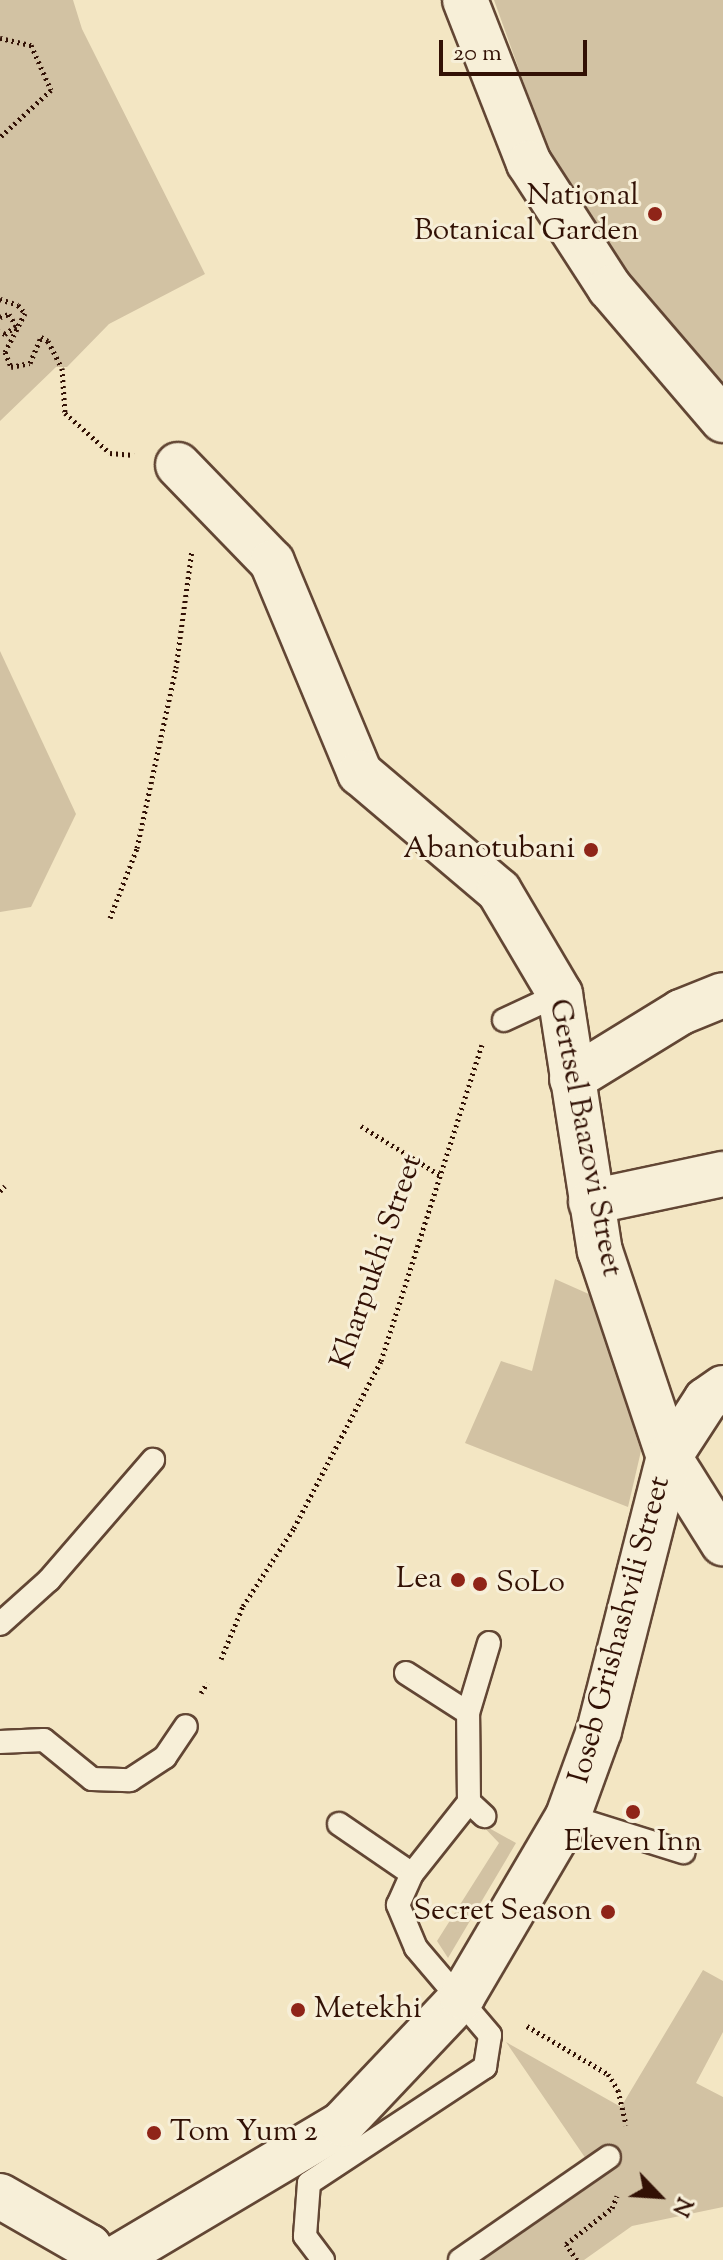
<!DOCTYPE html>
<style>
body{margin:0}
#map{position:relative;width:723px;height:2260px;overflow:hidden;background:#f3e6c3;font-family:"Sorts Mill Goudy",serif}
div>[style]{position:absolute}
.green>*{inset:0;background:#d2c2a3}
.path>*{height:5px;margin-top:-2.5px;transform-origin:0;background:repeating-linear-gradient(90deg,#321105 0 2px,transparent 0 6px)}
.roads{filter:drop-shadow(2px 0 #624634) drop-shadow(-2px 0 #624634) drop-shadow(0 2px #624634) drop-shadow(0 -2px #624634)}
.service>*{height:22px;margin:-11px;padding:0 11px;transform-origin:11px;border-radius:11px;background:#f7efd8}
.minor>*{height:44px;margin:-22px;padding:0 22px;transform-origin:22px;border-radius:22px;background:#f7efd8}
.dots>*{width:22px;height:22px;translate:-50% -50%;box-sizing:border-box;border:4px solid #f7efd8;border-radius:50%}
span{translate:-50% -50%;white-space:nowrap;text-align:center;line-height:1.15;-webkit-text-stroke:6px #f7efd8;paint-order:stroke}
.poi-label{font-size:30px;color:#321105}
.right{translate:-100% -50%;text-align:right}
.left{translate:0 -50%;text-align:left}
.street-label{font-size:30px;color:#321105}
.north{position:absolute;left:619px;top:2156px;width:80px;height:80px;-webkit-text-stroke:6px #f7efd8;paint-order:stroke;rotate:115deg;font-size:22px;font-weight:700;line-height:32px;text-align:center;color:#321105}
.north::after{content:'';display:block;margin:auto;width:28px;height:36px;background:#321105;clip-path:polygon(50% 0,100% 100%,50% 72%,0 100%)}
.scale{position:absolute;left:439px;top:40px;width:148px;height:36px;box-sizing:border-box;border:4px solid #321105;border-top:0;padding-left:10px;font-size:24px;line-height:28px;white-space:nowrap;color:#321105;-webkit-text-stroke:6px #f7efd8;paint-order:stroke}
</style>
<div id="map">
<div class="green">
<i style="clip-path:polygon(0 0,73px 0,82px 29px,205px 274px,109px 324px,67px 367px,56px 367px,0 421px)"></i>
<i style="clip-path:polygon(494px 0,723px 0,723px 415px,625px 277px,548px 150px)"></i>
<i style="clip-path:polygon(0 651px,76px 814px,31px 907px,0 912px)"></i>
<i style="clip-path:polygon(555px 1279px,591px 1295px,641px 1451px,628px 1507px,465px 1443px,501px 1361px,532px 1371px)"></i>
<i style="clip-path:polygon(480px 1823px,516px 1843px,448px 1958px,437px 1941px,499px 1843px)"></i>
<i style="clip-path:polygon(703px 1970px,723px 1981px,723px 2032px,696px 2083px,723px 2097px,723px 2207px,632px 2226px,584px 2260px,480px 2260px,599px 2178px,506px 2042px,621px 2107px)"></i>
</div>
<div class="path">
<i style="left:0;top:38px;width:32px;rotate:13deg"></i>
<i style="left:31px;top:45px;width:49px;rotate:66deg"></i>
<i style="left:51px;top:90px;width:69px;rotate:137.3deg"></i>
<i style="left:0;top:299px;width:19px;rotate:18deg"></i>
<i style="left:18px;top:305px;width:11px;rotate:49deg"></i>
<i style="left:25px;top:313px;width:44px;rotate:117.1deg"></i>
<i style="left:5px;top:352px;width:16px;rotate:68deg"></i>
<i style="left:11px;top:367px;width:19px;rotate:-12deg"></i>
<i style="left:30px;top:363px;width:28px;rotate:-67deg"></i>
<i style="left:41px;top:337px;width:8px;rotate:30deg"></i>
<i style="left:48px;top:341px;width:30px;rotate:63deg"></i>
<i style="left:62px;top:368px;width:45px;rotate:86.2deg"></i>
<i style="left:65px;top:413px;width:60px;rotate:41.6deg"></i>
<i style="left:110px;top:453px;width:24px;rotate:5deg"></i>
<i style="left:0;top:317px;width:9px;rotate:-18deg"></i>
<i style="left:9px;top:314px;width:14px;rotate:60deg"></i>
<i style="left:16px;top:326px;width:14px;rotate:144deg"></i>
<i style="left:5px;top:334px;width:6px;rotate:-149deg"></i>
<i style="left:110px;top:918px;width:75px;rotate:-68.9deg"></i>
<i style="left:137px;top:848px;width:184px;rotate:-77.8deg"></i>
<i style="left:176px;top:668px;width:119px;rotate:-82.3deg"></i>
<i style="left:361px;top:1126px;width:93px;rotate:31.8deg"></i>
<i style="left:0;top:1191px;width:7px;rotate:-45deg"></i>
<i style="left:221px;top:1659px;width:57px;rotate:-67.5deg"></i>
<i style="left:243px;top:1606px;width:93px;rotate:-56.8deg"></i>
<i style="left:294px;top:1528px;width:188px;rotate:-62.5deg"></i>
<i style="left:381px;top:1361px;width:332px;rotate:-72.3deg"></i>
<i style="left:201px;top:1693px;width:12px;rotate:-59deg"></i>
<i style="left:527px;top:2026px;width:94px;rotate:30.7deg"></i>
<i style="left:608px;top:2074px;width:19px;rotate:58deg"></i>
<i style="left:618px;top:2090px;width:36px;rotate:77deg"></i>
<i style="left:577px;top:2260px;width:19px;rotate:-125deg"></i>
<i style="left:566px;top:2244px;width:58px;rotate:-38deg"></i>
<i style="left:612px;top:2208px;width:13px;rotate:-67deg"></i>
</div>
<div class="roads">
<div class="service">
<i style="left:504px;top:1020px;width:62px;rotate:-24.9deg"></i>
<i style="left:0;top:1624px;width:66px;rotate:-41.9deg"></i>
<i style="left:49px;top:1580px;width:159px;rotate:-49.1deg"></i>
<i style="left:406px;top:1673px;width:74px;rotate:32.8deg"></i>
<i style="left:0;top:1742px;width:44px;rotate:-2.6deg"></i>
<i style="left:44px;top:1740px;width:62px;rotate:39.1deg"></i>
<i style="left:92px;top:1779px;width:38px;rotate:2deg"></i>
<i style="left:130px;top:1780px;width:42px;rotate:-33.3deg"></i>
<i style="left:165px;top:1757px;width:37px;rotate:-56deg"></i>
<i style="left:469px;top:1802px;width:89px;rotate:-90.6deg"></i>
<i style="left:468px;top:1713px;width:73px;rotate:-73.3deg"></i>
<i style="left:568px;top:1816px;width:121px;rotate:17.4deg"></i>
<i style="left:339px;top:1824px;width:88px;rotate:34.4deg"></i>
<i style="left:323px;top:2260px;width:30px;rotate:-127deg"></i>
<i style="left:305px;top:2236px;width:53px;rotate:-85.7deg"></i>
<i style="left:309px;top:2183px;width:211px;rotate:-33.4deg"></i>
<i style="left:485px;top:2067px;width:32px;rotate:-81deg"></i>
<i style="left:490px;top:2035px;width:114px;rotate:-130.4deg"></i>
<i style="left:416px;top:1948px;width:47px;rotate:-112.7deg"></i>
<i style="left:398px;top:1905px;width:34px;rotate:-66deg"></i>
<i style="left:412px;top:1874px;width:92px;rotate:-51.6deg"></i>
<i style="left:469px;top:1802px;width:21px;rotate:43deg"></i>
<i style="left:460px;top:2260px;width:181px;rotate:-34.7deg"></i>
</div>
<div class="minor">
<i style="left:465px;top:0;width:175px;rotate:68.6deg"></i>
<i style="left:529px;top:163px;width:149px;rotate:57.1deg"></i>
<i style="left:610px;top:288px;width:174px;rotate:49.4deg"></i>
<i style="left:178px;top:465px;width:135px;rotate:45.9deg"></i>
<i style="left:272px;top:562px;width:229px;rotate:67.4deg"></i>
<i style="left:360px;top:773px;width:182px;rotate:40.3deg"></i>
<i style="left:499px;top:891px;width:120px;rotate:59.4deg"></i>
<i style="left:560px;top:994px;width:260px;rotate:81.2deg"></i>
<i style="left:600px;top:1251px;width:217px;rotate:71.5deg"></i>
<i style="left:669px;top:1457px;width:102px;rotate:57.9deg"></i>
<i style="left:572px;top:1079px;width:128px;rotate:-31.6deg"></i>
<i style="left:681px;top:1012px;width:45px;rotate:-22deg"></i>
<i style="left:591px;top:1202px;width:135px;rotate:-12deg"></i>
<i style="left:0;top:2196px;width:103px;rotate:29.8deg"></i>
<i style="left:89px;top:2247px;width:15px;rotate:58deg"></i>
<i style="left:113px;top:2260px;width:266px;rotate:-30.7deg"></i>
<i style="left:342px;top:2124px;width:175px;rotate:-46.6deg"></i>
<i style="left:462px;top:1997px;width:210px;rotate:-59.6deg"></i>
<i style="left:568px;top:1816px;width:90px;rotate:-70deg"></i>
<i style="left:599px;top:1731px;width:283px;rotate:-75.7deg"></i>
<i style="left:669px;top:1457px;width:68px;rotate:-57deg"></i>
<i style="left:706px;top:1400px;width:21px;rotate:-35deg"></i>
</div>
</div>
<div class="dots">
<i style="left:655px;top:214px;background:#8f2418"></i>
<i style="left:591px;top:850px;background:#8f2418"></i>
<i style="left:458px;top:1580px;background:#8f2418"></i>
<i style="left:480px;top:1584px;background:#8f2418"></i>
<i style="left:633px;top:1812px;background:#8f2418"></i>
<i style="left:608px;top:1912px;background:#8f2418"></i>
<i style="left:298px;top:2010px;background:#8f2418"></i>
<i style="left:154px;top:2133px;background:#8f2418"></i>
</div>
<div class="poi-label">
<span class="right" style="left:639px;top:214px">National<br>Botanical Garden</span>
<span class="right" style="left:575px;top:850px">Abanotubani</span>
<span class="right" style="left:442px;top:1580px">Lea</span>
<span class="left" style="left:496px;top:1584px">SoLo</span>
<span style="left:633px;top:1843px">Eleven Inn</span>
<span class="right" style="left:592px;top:1912px">Secret Season</span>
<span class="left" style="left:314px;top:2010px">Metekhi</span>
<span class="left" style="left:170px;top:2133px">Tom Yum 2</span>
</div>
<div class="street-label">
<span style="left:584px;top:1138px;rotate:79deg">Gertsel Baazovi Street</span>
<span style="left:378px;top:1262px;rotate:-71deg">Kharpukhi Street</span>
<span style="left:621px;top:1630px;rotate:-75deg">Ioseb Grishashvili Street</span>
</div>
<div class="north">N</div>
<div class="scale">20 m</div>
</div>
